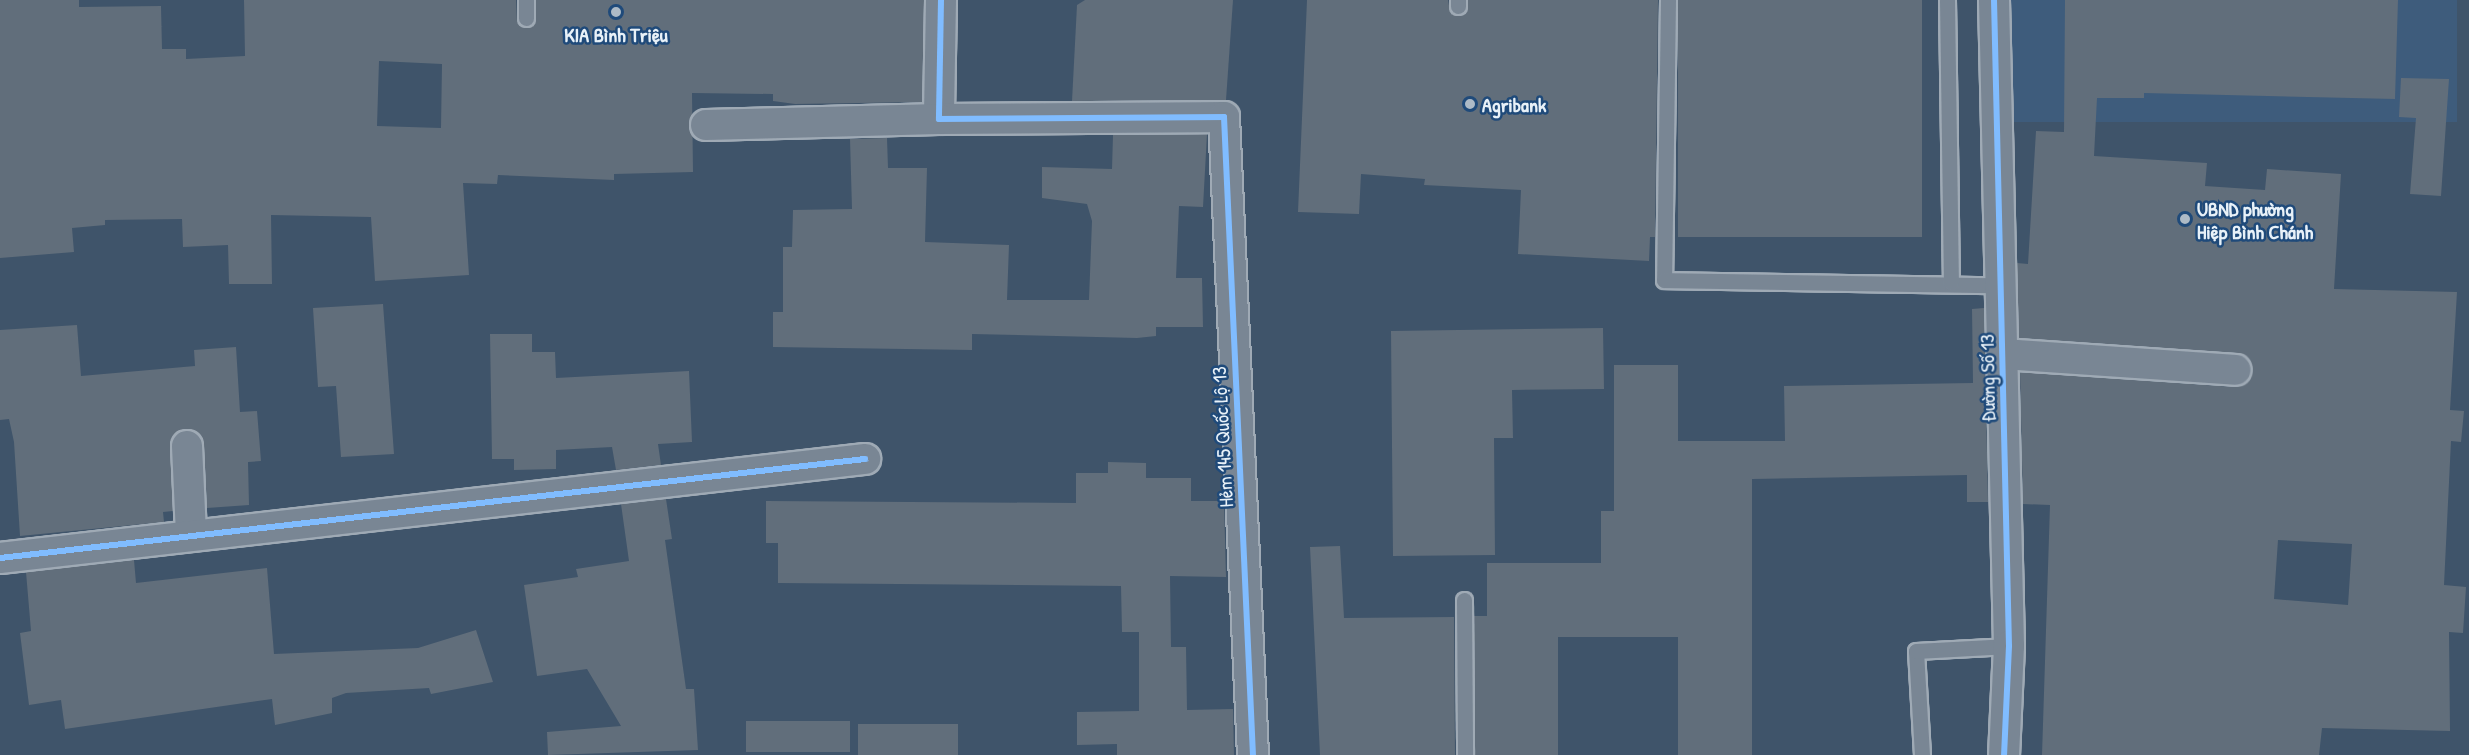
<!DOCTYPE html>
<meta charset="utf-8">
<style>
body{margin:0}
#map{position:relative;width:2469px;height:755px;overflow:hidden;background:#3f546a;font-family:"Patrick Hand",sans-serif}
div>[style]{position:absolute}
.built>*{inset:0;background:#3e5c7c;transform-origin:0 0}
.building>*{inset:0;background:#616e7b;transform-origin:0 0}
.roads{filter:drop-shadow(2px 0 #9faab5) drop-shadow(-2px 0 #9faab5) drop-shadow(0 2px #9faab5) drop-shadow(0 -2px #9faab5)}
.service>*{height:15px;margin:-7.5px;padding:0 7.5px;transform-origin:7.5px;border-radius:7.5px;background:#798694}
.minor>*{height:30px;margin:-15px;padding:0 15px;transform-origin:15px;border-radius:15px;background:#798694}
.cycleway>*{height:6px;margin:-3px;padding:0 3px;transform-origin:3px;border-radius:3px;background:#80bcff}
.dots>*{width:16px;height:16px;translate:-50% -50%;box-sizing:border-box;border:3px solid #1f4a7a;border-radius:50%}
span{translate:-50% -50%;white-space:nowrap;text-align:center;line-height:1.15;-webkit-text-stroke:5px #1f4a7a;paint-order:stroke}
.poi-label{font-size:20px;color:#e8f1f8;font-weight:700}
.left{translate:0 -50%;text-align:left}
.street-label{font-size:20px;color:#e8f1f8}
</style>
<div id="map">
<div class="built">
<i style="left:2008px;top:0;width:449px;height:122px"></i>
</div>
<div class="building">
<i style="clip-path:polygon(evenodd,0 0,79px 0,79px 7px,161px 6px,162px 49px,186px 49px,186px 59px,245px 56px,244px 0,516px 0,517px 22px,525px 28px,535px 22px,536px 0,924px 0,922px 102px,795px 104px,773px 101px,773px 94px,692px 93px,693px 172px,614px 174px,614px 180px,498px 175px,497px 184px,463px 183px,469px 275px,375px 281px,371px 217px,271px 215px,272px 284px,229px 284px,228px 245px,183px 247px,182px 219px,105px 220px,105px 225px,72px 228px,74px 252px,0 258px,0 0,379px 61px,442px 64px,441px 128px,377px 126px,379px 61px)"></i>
<i style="clip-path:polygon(1085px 0,1233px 0,1226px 100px,1072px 101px,1077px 5px)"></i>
<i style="clip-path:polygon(1307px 0,1448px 0,1450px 11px,1457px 16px,1466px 11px,1468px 0,1658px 0,1655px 237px,1650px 237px,1649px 261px,1518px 254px,1521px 190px,1424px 185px,1425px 179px,1361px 174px,1359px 214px,1298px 212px)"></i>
<i style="left:1678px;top:0;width:244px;height:237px"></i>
<i style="clip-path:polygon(evenodd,2065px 0,2398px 0,2395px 99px,2144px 93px,2144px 98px,2097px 98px,2094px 156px,2207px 163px,2205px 186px,2265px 190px,2267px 169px,2341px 174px,2334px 289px,2457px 292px,2450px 410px,2464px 411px,2461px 442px,2451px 441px,2444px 585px,2466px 587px,2463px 633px,2449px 632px,2450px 731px,2322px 728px,2319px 755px,2042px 755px,2050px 505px,2023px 504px,2020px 372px,2234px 387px,2249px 380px,2252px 371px,2245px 356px,2236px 353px,2019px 338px,2017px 263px,2028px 264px,2036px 131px,2064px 132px,2065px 0,2278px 540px,2352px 544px,2348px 605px,2274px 599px,2278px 540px)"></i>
<i style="clip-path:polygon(2401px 78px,2449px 79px,2441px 196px,2410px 194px,2416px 118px,2399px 117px)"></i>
<i style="clip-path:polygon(1207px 134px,1203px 207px,1179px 206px,1176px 278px,1202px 278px,1203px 327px,1156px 327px,1156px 336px,1137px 338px,972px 334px,972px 350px,773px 347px,773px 312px,783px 312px,783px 247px,792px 247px,793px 210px,852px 209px,850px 139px,887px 138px,888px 168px,927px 168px,925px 242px,1009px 245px,1007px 300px,1089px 300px,1092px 221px,1087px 204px,1042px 198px,1042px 167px,1112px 169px,1113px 135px)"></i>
<i style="clip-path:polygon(383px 304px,394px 454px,341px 457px,336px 386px,318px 387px,313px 308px)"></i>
<i style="clip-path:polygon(1984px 308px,1988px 502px,1967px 502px,1967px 475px,1752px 479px,1752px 755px,1678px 755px,1678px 637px,1558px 637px,1558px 755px,1475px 755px,1474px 616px,1487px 616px,1487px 563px,1601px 563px,1601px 511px,1614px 511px,1614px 365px,1678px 365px,1678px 441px,1785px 441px,1784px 386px,1973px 383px,1972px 309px)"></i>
<i style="clip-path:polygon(77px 325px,81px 376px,195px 366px,194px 350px,236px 347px,240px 412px,257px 411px,261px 461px,248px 462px,249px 505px,207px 508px,204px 445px,195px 431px,186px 429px,171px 439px,173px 511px,163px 512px,164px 522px,20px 536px,14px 442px,9px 419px,0 420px,0 330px)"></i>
<i style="clip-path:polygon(1603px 328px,1604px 389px,1512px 390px,1513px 438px,1494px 438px,1495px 555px,1393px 556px,1391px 331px)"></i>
<i style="clip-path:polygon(490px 334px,532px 334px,532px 352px,555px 352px,556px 378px,689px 371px,692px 442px,658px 444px,661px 465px,616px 470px,612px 447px,556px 450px,556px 469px,514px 470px,514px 459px,492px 459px)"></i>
<i style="clip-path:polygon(1108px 462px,1146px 463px,1146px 478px,1191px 478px,1191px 501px,1224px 501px,1226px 577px,1170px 576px,1171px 647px,1186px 647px,1187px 710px,1233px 709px,1234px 755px,1117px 755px,1117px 744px,1077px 745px,1077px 712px,1139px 711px,1139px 632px,1122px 632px,1121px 586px,778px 583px,778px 543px,766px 543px,766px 501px,1076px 503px,1076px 473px,1108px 473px)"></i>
<i style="clip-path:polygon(666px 499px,672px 539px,665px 540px,686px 689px,694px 689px,698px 750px,548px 755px,547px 732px,621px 726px,587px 669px,537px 676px,524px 585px,578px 577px,576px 569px,629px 561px,621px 504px)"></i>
<i style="clip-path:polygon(1340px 546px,1344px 618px,1454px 617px,1455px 755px,1320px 755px,1310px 547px)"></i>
<i style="clip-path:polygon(134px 560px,136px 583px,267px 568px,274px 654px,418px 648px,476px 630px,493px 682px,431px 694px,429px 688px,346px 693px,332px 698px,332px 713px,275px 725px,272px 699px,65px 729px,61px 700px,29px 705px,20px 633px,31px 631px,26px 572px)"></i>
<i style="left:850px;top:721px;width:31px;height:104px;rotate:90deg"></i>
<i style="left:958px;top:724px;width:31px;height:100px;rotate:90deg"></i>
</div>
<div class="roads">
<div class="service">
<i style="left:526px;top:0;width:18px;rotate:90deg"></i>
<i style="left:1668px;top:0;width:280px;rotate:90.8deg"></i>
<i style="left:1664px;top:280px;width:337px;rotate:0.9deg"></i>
<i style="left:1947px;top:0;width:283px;rotate:89.2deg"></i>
<i style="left:1458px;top:6px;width:6px;rotate:-90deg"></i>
<i style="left:1464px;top:600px;width:155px;rotate:89.6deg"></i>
<i style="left:1922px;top:755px;width:104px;rotate:-93.3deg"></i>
<i style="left:1916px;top:651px;width:93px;rotate:-3.1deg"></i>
</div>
<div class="minor">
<i style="left:941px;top:0;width:119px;rotate:91deg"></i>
<i style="left:939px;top:119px;width:285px;rotate:-0.4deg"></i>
<i style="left:1224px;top:117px;width:639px;rotate:87.4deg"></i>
<i style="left:1994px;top:0;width:646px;rotate:88.67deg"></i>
<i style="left:2009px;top:646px;width:109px;rotate:92.6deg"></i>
<i style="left:706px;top:125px;width:233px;rotate:-1.5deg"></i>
<i style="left:2003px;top:354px;width:233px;rotate:3.9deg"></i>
<i style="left:187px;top:446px;width:87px;rotate:87.4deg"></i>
<i style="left:0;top:558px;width:871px;rotate:-6.53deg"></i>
</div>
</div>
<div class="cycleway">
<i style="left:941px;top:0;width:119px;rotate:91deg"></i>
<i style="left:939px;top:119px;width:285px;rotate:-0.4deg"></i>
<i style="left:1224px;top:117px;width:639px;rotate:87.4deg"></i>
<i style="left:1994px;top:0;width:646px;rotate:88.67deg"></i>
<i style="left:2009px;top:646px;width:109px;rotate:92.6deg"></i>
<i style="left:0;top:558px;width:871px;rotate:-6.53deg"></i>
</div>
<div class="dots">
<i style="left:616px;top:12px;background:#adbac6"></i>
<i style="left:1470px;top:104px;background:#adbac6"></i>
<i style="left:2185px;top:219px;background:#adbac6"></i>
</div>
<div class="poi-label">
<span style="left:616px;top:34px">KIA Bình Triệu</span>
<span class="left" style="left:1482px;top:104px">Agribank</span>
<span class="left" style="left:2197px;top:220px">UBND phường<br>Hiệp Bình Chánh</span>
</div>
<div class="street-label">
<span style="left:1987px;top:378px;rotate:-91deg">Đường Số 13</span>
<span style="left:1222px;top:437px;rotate:-93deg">Hẻm 145 Quốc Lộ 13</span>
</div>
</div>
